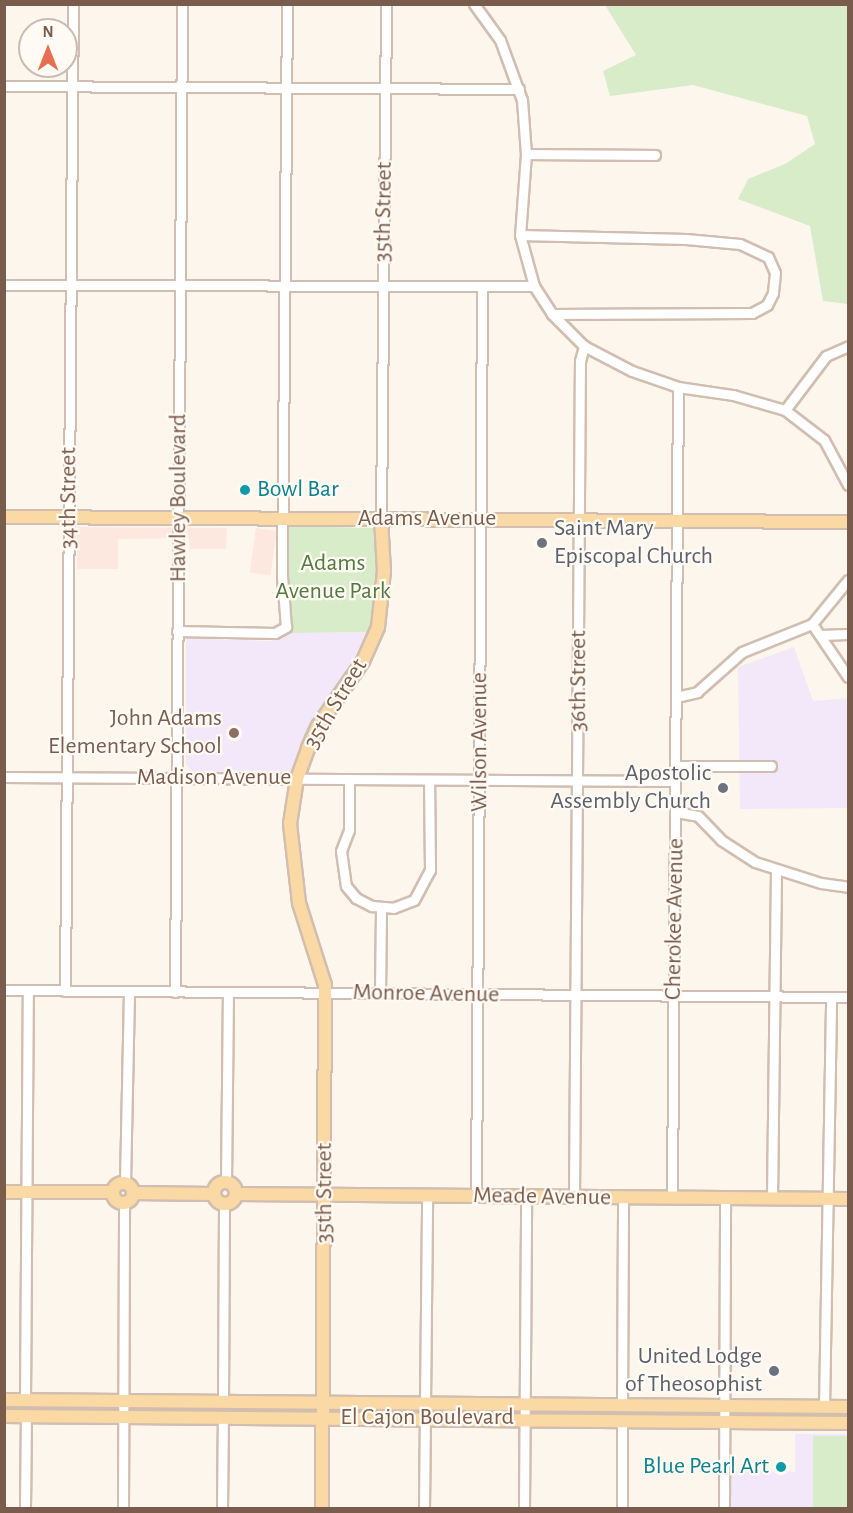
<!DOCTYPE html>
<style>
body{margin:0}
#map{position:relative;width:853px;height:1513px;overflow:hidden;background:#fdf6ec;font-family:"Alegreya Sans",sans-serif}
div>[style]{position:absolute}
.commercial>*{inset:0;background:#fde8e0;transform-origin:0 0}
.education>*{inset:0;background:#f3e8fa}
.green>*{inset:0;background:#d8ecc9;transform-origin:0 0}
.roads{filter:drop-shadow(2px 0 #d1beb0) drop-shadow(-2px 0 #d1beb0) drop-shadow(0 2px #d1beb0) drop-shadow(0 -2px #d1beb0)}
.minor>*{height:9px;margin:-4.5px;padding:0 4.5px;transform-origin:4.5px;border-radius:4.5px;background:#fff}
.major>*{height:12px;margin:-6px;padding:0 6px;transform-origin:6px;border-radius:6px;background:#fbd9a5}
.major>.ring{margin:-6px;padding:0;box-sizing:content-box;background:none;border:12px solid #fbd9a5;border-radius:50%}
.dots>*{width:16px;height:16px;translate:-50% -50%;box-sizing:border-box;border:3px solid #fffaf3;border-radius:50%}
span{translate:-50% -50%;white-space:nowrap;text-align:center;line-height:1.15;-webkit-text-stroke:4.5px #fffaf3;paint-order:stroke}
.street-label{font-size:24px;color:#7a5c4d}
.culture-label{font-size:24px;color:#0d838f}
.left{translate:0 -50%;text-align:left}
.right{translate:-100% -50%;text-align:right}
.worship-label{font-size:24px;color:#5b616d}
.park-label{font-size:24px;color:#537a41}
.education-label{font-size:24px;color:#785e54}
.frame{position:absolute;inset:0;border:6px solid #7a5c4d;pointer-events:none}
.north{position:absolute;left:18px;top:18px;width:60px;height:60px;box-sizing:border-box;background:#fffaf3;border:2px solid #cabbb1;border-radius:50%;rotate:0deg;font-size:16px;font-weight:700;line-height:24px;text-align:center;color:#7a5c4d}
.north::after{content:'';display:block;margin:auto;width:21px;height:27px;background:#e76f51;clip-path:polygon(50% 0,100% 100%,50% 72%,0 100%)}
</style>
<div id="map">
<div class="commercial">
<i style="clip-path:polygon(77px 527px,227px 528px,226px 549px,190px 549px,189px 538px,118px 539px,118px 569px,77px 569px)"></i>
<i style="left:256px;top:528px;width:21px;height:45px;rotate:8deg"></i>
</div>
<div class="education">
<i style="clip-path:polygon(367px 632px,350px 666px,309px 728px,291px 771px,193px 772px,186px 765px,186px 638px,271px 641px,292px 633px)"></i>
<i style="clip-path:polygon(794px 647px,813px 701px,848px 698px,848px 808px,740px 809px,738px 667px)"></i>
<i style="clip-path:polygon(795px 1434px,848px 1434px,848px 1508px,731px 1508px,731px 1471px,795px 1472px)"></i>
</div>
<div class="green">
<i style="clip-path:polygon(605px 5px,848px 5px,848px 304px,823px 301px,810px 226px,738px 199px,748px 179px,785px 164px,815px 144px,807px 116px,693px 85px,610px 96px,603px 71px,636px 55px)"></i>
<i style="clip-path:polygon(289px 526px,373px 528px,378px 584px,374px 614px,367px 632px,292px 633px,288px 607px)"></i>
<i style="left:813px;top:1436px;width:35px;height:72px"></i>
</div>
<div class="roads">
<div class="minor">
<i style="left:474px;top:4px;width:44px;rotate:54.2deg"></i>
<i style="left:500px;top:40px;width:64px;rotate:69.9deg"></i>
<i style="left:522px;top:100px;width:54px;rotate:85.8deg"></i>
<i style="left:526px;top:154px;width:81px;rotate:94.2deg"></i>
<i style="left:520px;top:235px;width:53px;rotate:74.6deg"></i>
<i style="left:534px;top:286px;width:33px;rotate:57deg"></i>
<i style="left:552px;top:314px;width:45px;rotate:45deg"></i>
<i style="left:584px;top:346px;width:54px;rotate:27.5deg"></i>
<i style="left:632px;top:371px;width:49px;rotate:19.2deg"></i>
<i style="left:678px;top:387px;width:56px;rotate:8.3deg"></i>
<i style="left:733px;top:395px;width:54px;rotate:16.1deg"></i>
<i style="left:785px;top:410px;width:49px;rotate:37.6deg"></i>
<i style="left:824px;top:440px;width:51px;rotate:61.9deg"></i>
<i style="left:4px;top:86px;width:515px;rotate:0.33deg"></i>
<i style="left:526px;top:154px;width:129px;rotate:0.4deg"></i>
<i style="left:520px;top:235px;width:166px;rotate:1.4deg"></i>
<i style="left:686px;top:239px;width:54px;rotate:5.3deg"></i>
<i style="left:740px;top:244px;width:31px;rotate:25deg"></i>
<i style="left:768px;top:257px;width:17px;rotate:66deg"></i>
<i style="left:775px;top:273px;width:20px;rotate:96deg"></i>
<i style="left:773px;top:293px;width:13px;rotate:117deg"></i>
<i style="left:767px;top:305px;width:17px;rotate:152deg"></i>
<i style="left:752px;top:313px;width:200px;rotate:179.7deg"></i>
<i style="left:4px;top:285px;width:530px;rotate:0.11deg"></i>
<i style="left:785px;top:410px;width:68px;rotate:-52.8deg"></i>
<i style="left:826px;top:356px;width:24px;rotate:-24deg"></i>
<i style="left:381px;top:519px;width:515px;rotate:-89.44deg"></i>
<i style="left:812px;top:624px;width:64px;rotate:55.8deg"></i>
<i style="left:177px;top:631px;width:98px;rotate:1.2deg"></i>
<i style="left:275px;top:633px;width:13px;rotate:-29deg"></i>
<i style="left:286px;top:627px;width:51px;rotate:-94.5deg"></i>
<i style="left:282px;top:576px;width:572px;rotate:-89.5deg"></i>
<i style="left:820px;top:635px;width:28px;rotate:-2deg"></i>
<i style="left:676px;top:697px;width:22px;rotate:-13deg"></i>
<i style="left:697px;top:692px;width:60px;rotate:-41.6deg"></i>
<i style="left:742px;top:652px;width:75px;rotate:-21.8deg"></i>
<i style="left:812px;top:624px;width:57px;rotate:-50.7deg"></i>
<i style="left:675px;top:766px;width:96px"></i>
<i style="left:4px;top:777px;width:671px;rotate:0.34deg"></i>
<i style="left:349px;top:779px;width:51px;rotate:90deg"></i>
<i style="left:349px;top:830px;width:22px;rotate:111deg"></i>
<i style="left:341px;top:851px;width:35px;rotate:82deg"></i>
<i style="left:346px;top:886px;width:16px;rotate:50deg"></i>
<i style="left:356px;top:898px;width:18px;rotate:27deg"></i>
<i style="left:372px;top:906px;width:21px;rotate:5deg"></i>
<i style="left:393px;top:908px;width:22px;rotate:-21deg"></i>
<i style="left:414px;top:900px;width:34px;rotate:-62deg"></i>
<i style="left:430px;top:870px;width:90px;rotate:-90.6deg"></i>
<i style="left:676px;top:812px;width:22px;rotate:10deg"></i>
<i style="left:698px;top:816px;width:33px;rotate:46deg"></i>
<i style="left:721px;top:840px;width:40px;rotate:32.9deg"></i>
<i style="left:755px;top:862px;width:69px;rotate:17.7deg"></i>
<i style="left:821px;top:883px;width:27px;rotate:8deg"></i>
<i style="left:4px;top:990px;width:844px;rotate:0.48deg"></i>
<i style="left:65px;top:991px;width:987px;rotate:-89.54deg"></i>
<i style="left:175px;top:992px;width:988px;rotate:-89.59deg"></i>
<i style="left:380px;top:993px;width:86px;rotate:-89.3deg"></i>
<i style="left:226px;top:1182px;width:190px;rotate:-89.4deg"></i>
<i style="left:125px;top:1183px;width:192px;rotate:-88.8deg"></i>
<i style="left:476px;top:1196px;width:908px;rotate:-89.62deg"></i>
<i style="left:574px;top:1196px;width:835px;rotate:-89.59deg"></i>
<i style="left:580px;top:361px;width:16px;rotate:-75deg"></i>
<i style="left:672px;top:1198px;width:811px;rotate:-89.58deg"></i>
<i style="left:772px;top:1199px;width:329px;rotate:-89.3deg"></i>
<i style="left:25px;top:1400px;width:410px;rotate:-89.6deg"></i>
<i style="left:223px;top:1401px;width:197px;rotate:-89.7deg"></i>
<i style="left:425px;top:1403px;width:207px;rotate:-89.4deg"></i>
<i style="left:622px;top:1405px;width:207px;rotate:-89.7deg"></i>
<i style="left:824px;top:1407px;width:410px;rotate:-89deg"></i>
<i style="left:25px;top:1508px;width:92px;rotate:-89.4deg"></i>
<i style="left:123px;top:1508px;width:305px;rotate:-89.8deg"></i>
<i style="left:222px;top:1508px;width:91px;rotate:-89.4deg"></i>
<i style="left:424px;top:1508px;width:89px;rotate:-89.4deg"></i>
<i style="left:524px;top:1508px;width:312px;rotate:-89.6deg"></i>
<i style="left:622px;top:1508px;width:88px;rotate:-90deg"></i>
<i style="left:724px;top:1508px;width:309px;rotate:-89.8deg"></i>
</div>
<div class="major">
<i style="left:4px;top:517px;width:844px;rotate:0.34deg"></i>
<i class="ring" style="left:214px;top:1182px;width:10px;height:10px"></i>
<i class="ring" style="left:113px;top:1183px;width:8px;height:8px"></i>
<i style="left:4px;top:1192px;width:109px"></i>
<i style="left:133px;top:1193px;width:81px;rotate:0.7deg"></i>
<i style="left:236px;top:1194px;width:612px;rotate:0.47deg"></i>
<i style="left:4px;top:1400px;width:844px;rotate:0.48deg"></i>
<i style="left:4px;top:1416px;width:844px;rotate:0.48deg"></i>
<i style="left:322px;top:1508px;width:523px;rotate:-89.67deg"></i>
<i style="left:325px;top:985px;width:86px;rotate:-107.6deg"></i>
<i style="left:299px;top:903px;width:80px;rotate:-96.5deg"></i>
<i style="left:290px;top:824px;width:46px;rotate:-81.2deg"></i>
<i style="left:297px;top:779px;width:33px;rotate:-70deg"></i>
<i style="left:308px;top:748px;width:24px;rotate:-66deg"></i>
<i style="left:318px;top:726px;width:79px;rotate:-55.3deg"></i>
<i style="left:363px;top:661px;width:37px;rotate:-66deg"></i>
<i style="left:378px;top:627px;width:56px;rotate:-83.9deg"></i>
<i style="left:384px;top:571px;width:52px;rotate:-93.3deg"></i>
</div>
</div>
<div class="dots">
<i style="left:245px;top:490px;background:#0f9aa8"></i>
<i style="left:542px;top:543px;background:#6b7280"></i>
<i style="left:234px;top:733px;background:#8d6e63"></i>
<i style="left:723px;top:788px;background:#6b7280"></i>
<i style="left:774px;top:1371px;background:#6b7280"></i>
<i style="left:781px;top:1467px;background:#0f9aa8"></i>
</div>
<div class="street-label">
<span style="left:384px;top:212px;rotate:-89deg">35th Street</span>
<span style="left:69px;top:498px;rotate:-90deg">34th Street</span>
<span style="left:179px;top:498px;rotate:-90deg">Hawley Boulevard</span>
<span style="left:427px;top:519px">Adams Avenue</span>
<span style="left:579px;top:681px;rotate:-90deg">36th Street</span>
<span style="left:336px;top:704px;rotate:-59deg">35th Street</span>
<span style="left:480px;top:742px;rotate:-90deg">Wilson Avenue</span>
<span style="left:214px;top:778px">Madison Avenue</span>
<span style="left:675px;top:919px;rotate:-89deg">Cherokee Avenue</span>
<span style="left:426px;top:994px;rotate:1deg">Monroe Avenue</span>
<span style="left:325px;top:1193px;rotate:-90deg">35th Street</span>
<span style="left:542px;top:1197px;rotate:1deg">Meade Avenue</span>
<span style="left:427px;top:1418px">El Cajon Boulevard</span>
</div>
<div class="culture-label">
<span class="left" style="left:257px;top:490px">Bowl Bar</span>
<span class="right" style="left:769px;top:1467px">Blue Pearl Art</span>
</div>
<div class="worship-label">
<span class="left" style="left:554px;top:543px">Saint Mary<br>Episcopal Church</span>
<span class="right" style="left:711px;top:788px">Apostolic<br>Assembly Church</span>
<span class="right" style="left:762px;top:1371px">United Lodge<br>of Theosophist</span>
</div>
<div class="park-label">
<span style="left:333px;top:578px">Adams<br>Avenue Park</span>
</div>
<div class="education-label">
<span class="right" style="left:222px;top:733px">John Adams<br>Elementary School</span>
</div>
<div class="frame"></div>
<div class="north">N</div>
</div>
